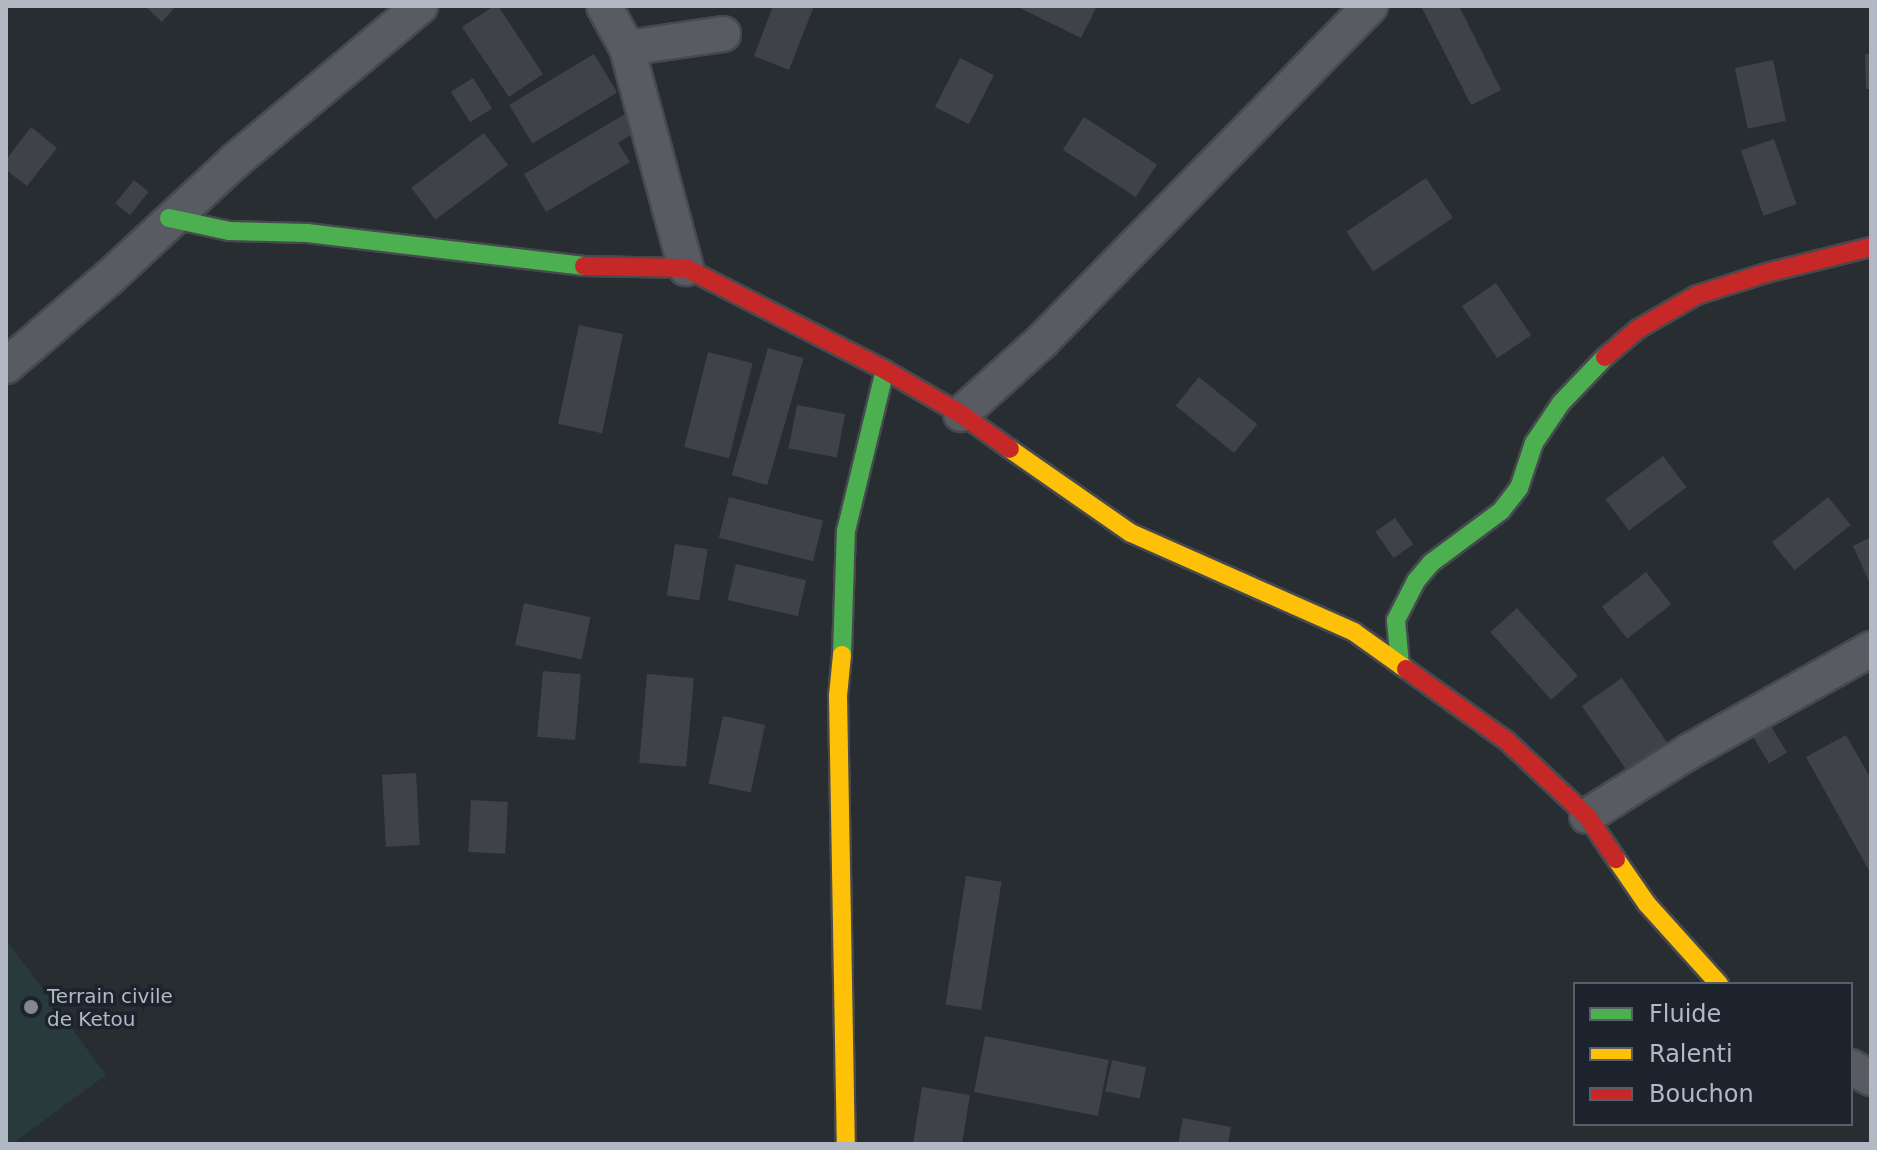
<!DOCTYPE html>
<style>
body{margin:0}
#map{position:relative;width:1877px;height:1150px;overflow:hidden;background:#282d32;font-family:"DejaVu Sans",sans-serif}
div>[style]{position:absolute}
.green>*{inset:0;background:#293a3c}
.building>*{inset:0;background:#3f4348;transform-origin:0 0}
.roads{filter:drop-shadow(2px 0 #46494d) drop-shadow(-2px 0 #46494d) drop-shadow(0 2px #46494d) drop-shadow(0 -2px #46494d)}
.street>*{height:34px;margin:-17px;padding:0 17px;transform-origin:17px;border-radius:17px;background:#585b61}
.fast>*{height:18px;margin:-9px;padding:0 9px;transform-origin:9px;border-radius:9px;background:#4caf50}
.slow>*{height:18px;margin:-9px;padding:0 9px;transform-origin:9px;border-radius:9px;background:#ffc107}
.jam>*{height:18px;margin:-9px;padding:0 9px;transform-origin:9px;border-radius:9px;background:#c62828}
.dots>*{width:22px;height:22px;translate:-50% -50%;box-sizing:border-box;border:4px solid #1c232d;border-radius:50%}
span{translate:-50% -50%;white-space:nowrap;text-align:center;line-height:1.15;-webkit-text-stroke:7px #1c232d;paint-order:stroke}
.poi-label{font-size:20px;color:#b2b9c4}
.left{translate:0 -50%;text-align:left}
.frame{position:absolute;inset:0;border:8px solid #b2b9c4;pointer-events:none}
.legend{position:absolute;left:1573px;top:982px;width:280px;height:144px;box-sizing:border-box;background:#1c232d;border:2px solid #585f69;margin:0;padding:10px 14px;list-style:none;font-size:24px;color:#b2b9c4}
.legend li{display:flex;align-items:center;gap:16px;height:40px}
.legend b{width:40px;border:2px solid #585f69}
</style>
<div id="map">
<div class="green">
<i style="clip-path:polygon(6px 939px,106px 1075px,12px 1144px,6px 1144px)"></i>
</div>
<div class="building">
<i style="clip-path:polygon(145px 6px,176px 6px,162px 22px)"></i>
<i style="clip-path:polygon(494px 6px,498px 6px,543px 74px,509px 97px,462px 27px)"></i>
<i style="clip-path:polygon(773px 6px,814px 6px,789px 70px,754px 56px)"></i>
<i style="clip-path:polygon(1016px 6px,1097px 6px,1081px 38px)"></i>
<i style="clip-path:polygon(1421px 6px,1459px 6px,1501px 90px,1471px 105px)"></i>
<i style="left:594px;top:54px;width:45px;height:99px;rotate:59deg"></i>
<i style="clip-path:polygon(1865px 54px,1871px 54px,1871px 89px,1866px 89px)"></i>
<i style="left:960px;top:58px;width:38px;height:55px;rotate:27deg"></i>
<i style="left:1773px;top:60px;width:62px;height:39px;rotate:78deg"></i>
<i style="left:473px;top:78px;width:36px;height:26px;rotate:58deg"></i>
<i style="clip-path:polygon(625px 114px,635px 132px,618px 143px,630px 162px,546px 212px,524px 174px)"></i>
<i style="left:1084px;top:117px;width:87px;height:39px;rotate:33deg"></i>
<i style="clip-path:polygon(31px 127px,57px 148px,27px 186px,6px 170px,6px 160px)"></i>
<i style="left:484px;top:133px;width:40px;height:91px;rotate:53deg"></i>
<i style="left:1774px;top:139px;width:69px;height:35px;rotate:71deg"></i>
<i style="left:1426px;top:178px;width:48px;height:96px;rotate:56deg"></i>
<i style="left:134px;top:180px;width:19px;height:30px;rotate:39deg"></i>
<i style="left:1496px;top:283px;width:63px;height:41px;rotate:56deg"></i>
<i style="left:579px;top:325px;width:45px;height:101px;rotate:12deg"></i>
<i style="left:768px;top:348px;width:37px;height:132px;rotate:16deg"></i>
<i style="left:708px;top:352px;width:46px;height:98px;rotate:14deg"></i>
<i style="left:1199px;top:377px;width:75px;height:37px;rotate:39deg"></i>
<i style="left:797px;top:405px;width:49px;height:44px;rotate:11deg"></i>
<i style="left:1663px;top:456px;width:39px;height:72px;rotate:53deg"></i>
<i style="left:729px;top:497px;width:97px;height:42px;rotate:14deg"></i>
<i style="left:1828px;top:497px;width:36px;height:72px;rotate:51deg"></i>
<i style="left:1395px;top:518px;width:32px;height:24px;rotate:55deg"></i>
<i style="clip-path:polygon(1871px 537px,1871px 586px,1853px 546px)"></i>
<i style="left:675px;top:544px;width:33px;height:52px;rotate:9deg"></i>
<i style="left:736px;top:564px;width:72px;height:37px;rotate:13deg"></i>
<i style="left:1646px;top:572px;width:41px;height:56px;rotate:52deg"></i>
<i style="left:524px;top:603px;width:68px;height:43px;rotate:12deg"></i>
<i style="left:1517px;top:608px;width:91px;height:36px;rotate:48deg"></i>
<i style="left:543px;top:671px;width:38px;height:66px;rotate:5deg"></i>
<i style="left:647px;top:674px;width:47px;height:89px;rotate:5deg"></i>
<i style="left:1622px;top:678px;width:84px;height:49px;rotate:55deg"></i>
<i style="left:723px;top:716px;width:43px;height:69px;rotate:12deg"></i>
<i style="left:1771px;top:726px;width:31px;height:21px;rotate:59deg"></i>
<i style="clip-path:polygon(1846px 735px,1871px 779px,1871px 874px,1806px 757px)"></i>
<i style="left:416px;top:773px;width:72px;height:34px;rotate:87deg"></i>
<i style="left:471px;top:800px;width:37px;height:52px;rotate:3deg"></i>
<i style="left:966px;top:876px;width:36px;height:130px;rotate:9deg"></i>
<i style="left:985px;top:1036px;width:126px;height:57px;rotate:11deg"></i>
<i style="left:1112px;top:1060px;width:35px;height:32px;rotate:12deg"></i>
<i style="clip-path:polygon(922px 1087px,970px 1095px,962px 1144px,913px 1144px)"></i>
<i style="clip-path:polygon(1183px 1118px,1231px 1127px,1228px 1144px,1178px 1144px)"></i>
</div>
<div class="roads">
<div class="street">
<i style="left:604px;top:6px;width:48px;rotate:61.3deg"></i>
<i style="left:627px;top:48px;width:228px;rotate:75deg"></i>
<i style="left:627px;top:48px;width:97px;rotate:-8.3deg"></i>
<i style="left:6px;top:366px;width:137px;rotate:-40.6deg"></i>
<i style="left:110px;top:277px;width:172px;rotate:-42.9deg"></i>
<i style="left:236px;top:160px;width:240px;rotate:-39.9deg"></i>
<i style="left:961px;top:414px;width:109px;rotate:-42deg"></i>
<i style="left:1042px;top:341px;width:469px;rotate:-45.6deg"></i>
<i style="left:1587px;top:816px;width:122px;rotate:-32.3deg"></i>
<i style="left:1690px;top:751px;width:208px;rotate:-29.4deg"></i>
<i style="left:1851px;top:1067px;width:23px;rotate:29deg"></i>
</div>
<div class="fast">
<i style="left:169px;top:218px;width:61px;rotate:12.2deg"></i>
<i style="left:229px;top:231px;width:78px;rotate:1.5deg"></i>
<i style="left:307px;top:233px;width:279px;rotate:6.8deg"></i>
<i style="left:842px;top:655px;width:124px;rotate:-88.2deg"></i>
<i style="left:846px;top:531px;width:166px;rotate:-76.4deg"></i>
<i style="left:1400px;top:665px;width:45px;rotate:-95.1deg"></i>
<i style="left:1396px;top:620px;width:44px;rotate:-62.9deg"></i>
<i style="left:1416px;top:581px;width:23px;rotate:-50deg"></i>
<i style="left:1431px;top:563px;width:87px;rotate:-36.6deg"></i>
<i style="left:1501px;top:511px;width:29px;rotate:-52deg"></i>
<i style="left:1519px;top:488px;width:47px;rotate:-71.6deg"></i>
<i style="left:1534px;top:443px;width:48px;rotate:-56deg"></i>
<i style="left:1561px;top:403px;width:64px;rotate:-46.3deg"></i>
</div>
<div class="slow">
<i style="left:1010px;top:449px;width:147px;rotate:34.8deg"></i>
<i style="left:1131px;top:533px;width:244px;rotate:23.9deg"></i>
<i style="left:1354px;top:632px;width:64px;rotate:35.4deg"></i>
<i style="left:842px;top:655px;width:41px;rotate:95.6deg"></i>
<i style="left:838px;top:696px;width:448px;rotate:89deg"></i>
<i style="left:1616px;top:859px;width:55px;rotate:55.4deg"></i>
<i style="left:1647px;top:904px;width:108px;rotate:48deg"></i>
</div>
<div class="jam">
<i style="left:584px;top:266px;width:102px;rotate:1.1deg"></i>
<i style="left:686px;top:268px;width:224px;rotate:27.1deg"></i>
<i style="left:885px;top:370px;width:88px;rotate:30.1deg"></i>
<i style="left:961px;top:414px;width:60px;rotate:35.5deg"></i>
<i style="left:1605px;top:357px;width:43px;rotate:-40.3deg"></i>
<i style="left:1638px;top:329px;width:68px;rotate:-30deg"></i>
<i style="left:1697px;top:295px;width:72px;rotate:-17.7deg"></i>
<i style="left:1766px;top:273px;width:108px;rotate:-13.9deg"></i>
<i style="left:1406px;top:669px;width:124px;rotate:35.5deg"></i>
<i style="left:1507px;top:741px;width:110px;rotate:43.2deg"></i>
<i style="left:1587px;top:816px;width:52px;rotate:56deg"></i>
</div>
</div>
<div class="dots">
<i style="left:31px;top:1007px;background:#828891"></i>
</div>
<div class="poi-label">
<span class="left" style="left:47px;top:1008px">Terrain civile<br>de Ketou</span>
</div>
<div class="frame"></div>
<ul class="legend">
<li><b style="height:10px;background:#4caf50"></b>Fluide</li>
<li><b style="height:10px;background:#ffc107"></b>Ralenti</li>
<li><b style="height:10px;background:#c62828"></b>Bouchon</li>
</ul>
</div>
